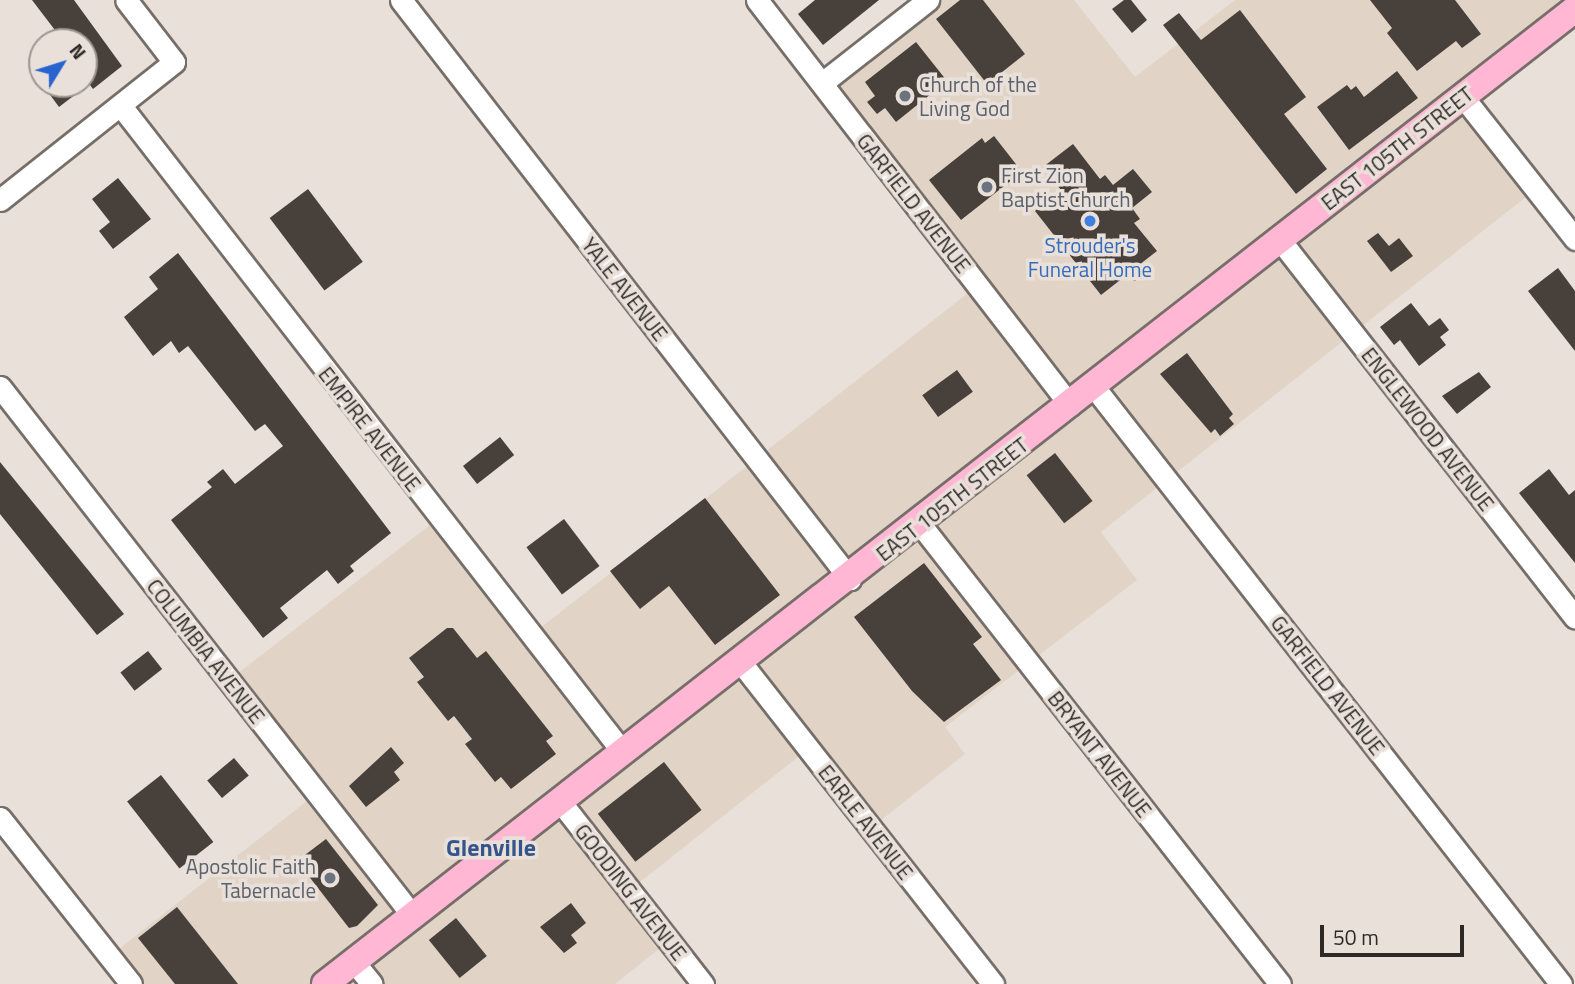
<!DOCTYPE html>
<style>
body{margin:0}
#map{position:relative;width:1575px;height:984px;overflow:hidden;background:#e9e0d9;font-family:"Titillium Web",sans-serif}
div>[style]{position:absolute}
.built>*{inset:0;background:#e1d4c7}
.building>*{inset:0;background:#47403b;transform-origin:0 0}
.roads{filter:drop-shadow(2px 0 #766e68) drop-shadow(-2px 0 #766e68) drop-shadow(0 2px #766e68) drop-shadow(0 -2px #766e68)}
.minor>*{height:21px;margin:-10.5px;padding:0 10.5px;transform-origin:10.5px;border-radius:10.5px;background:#fff}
.major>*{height:26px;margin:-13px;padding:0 13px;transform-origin:13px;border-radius:13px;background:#ffb7d4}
.dots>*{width:19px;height:19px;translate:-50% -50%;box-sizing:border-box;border:4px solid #e9e0d9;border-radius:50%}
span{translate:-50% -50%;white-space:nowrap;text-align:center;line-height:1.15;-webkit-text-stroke:7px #e9e0d9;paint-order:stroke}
.worship-label{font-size:21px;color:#5b616d}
.left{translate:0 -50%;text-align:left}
.right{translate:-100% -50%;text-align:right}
.street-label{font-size:21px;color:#2c2926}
.shop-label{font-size:21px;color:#366cbe}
.quarter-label{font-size:24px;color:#35548c;font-weight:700}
.north{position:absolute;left:28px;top:28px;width:70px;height:70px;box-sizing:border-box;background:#e9e0d9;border:2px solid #9d9791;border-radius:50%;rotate:52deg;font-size:19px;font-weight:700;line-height:28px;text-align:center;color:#2c2926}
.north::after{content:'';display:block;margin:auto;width:24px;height:32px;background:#2863d0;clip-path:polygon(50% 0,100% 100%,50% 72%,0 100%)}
.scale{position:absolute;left:1320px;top:925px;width:144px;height:32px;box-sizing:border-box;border:4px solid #2c2926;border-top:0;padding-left:9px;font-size:21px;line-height:24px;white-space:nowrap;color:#2c2926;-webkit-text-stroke:5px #e9e0d9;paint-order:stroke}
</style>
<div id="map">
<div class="built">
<i style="clip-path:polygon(928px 0,1074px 0,1135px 77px,1235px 0,1575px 0,1463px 97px,1536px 189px,1101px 532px,1137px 580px,945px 727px,965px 754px,871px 828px,808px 749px,630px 890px,669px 941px,615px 984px,131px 984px,109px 957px,317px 793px,229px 680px,439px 518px,530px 636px,977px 286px,822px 83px)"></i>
</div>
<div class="building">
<i style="clip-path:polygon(32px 0,74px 0,122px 66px,93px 89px,84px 77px,84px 42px,64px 42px)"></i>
<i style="clip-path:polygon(815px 0,879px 0,823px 45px,798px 14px)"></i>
<i style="clip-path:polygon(960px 0,983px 0,1025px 54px,987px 84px,936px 19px)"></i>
<i style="clip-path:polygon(1124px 0,1131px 0,1147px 20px,1132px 33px,1112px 9px)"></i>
<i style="clip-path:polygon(1370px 0,1455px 0,1481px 34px,1462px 48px,1456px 41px,1417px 71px,1387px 33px,1392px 28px)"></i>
<i style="clip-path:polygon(1240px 10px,1306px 97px,1284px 114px,1327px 169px,1296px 194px,1163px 25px,1179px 13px,1201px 40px)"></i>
<i style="clip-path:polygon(916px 42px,947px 81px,896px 122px,885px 108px,877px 114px,867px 102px,875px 96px,865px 82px)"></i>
<i style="clip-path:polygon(1397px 71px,1418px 98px,1349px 150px,1317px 107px,1347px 85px,1351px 90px,1356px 86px,1364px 97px)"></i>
<i style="clip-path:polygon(58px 84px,89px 84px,59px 107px,48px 92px)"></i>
<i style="clip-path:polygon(994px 136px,1019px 168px,1010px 175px,1013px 179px,961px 220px,929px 180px,982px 138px,985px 143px)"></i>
<i style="clip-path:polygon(1073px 144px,1100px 179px,1105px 175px,1113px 185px,1133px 169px,1152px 192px,1132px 208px,1140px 219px,1134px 223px,1157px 251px,1139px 265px,1141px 276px,1135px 281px,1124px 277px,1101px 295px,1035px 211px,1061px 190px,1043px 167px)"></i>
<i style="clip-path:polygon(118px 178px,151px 219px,113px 249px,99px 231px,110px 222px,92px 199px)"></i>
<i style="left:308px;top:189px;width:91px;height:48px;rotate:53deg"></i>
<i style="clip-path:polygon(1378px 233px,1389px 246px,1399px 238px,1413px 256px,1391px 272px,1367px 241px)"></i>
<i style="clip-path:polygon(178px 253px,391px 533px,350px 566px,354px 571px,338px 584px,327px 570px,280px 608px,288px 618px,263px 638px,171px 520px,212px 487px,207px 482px,223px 469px,235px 484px,283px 446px,265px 424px,255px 431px,188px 346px,179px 353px,171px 341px,153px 356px,124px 317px,158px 289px,149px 277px)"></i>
<i style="clip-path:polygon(1558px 268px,1575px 291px,1575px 351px,1528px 291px)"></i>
<i style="clip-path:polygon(1411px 303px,1429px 326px,1440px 318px,1449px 330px,1440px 337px,1446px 345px,1419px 366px,1400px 340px,1394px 345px,1380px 327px)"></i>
<i style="clip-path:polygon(1187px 353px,1233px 414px,1229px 418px,1234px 424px,1220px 436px,1215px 429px,1211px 433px,1160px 374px)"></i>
<i style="left:957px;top:370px;width:27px;height:43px;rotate:54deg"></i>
<i style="clip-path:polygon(1479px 372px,1491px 387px,1457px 414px,1442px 396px)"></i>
<i style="left:500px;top:437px;width:23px;height:47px;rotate:52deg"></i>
<i style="left:1055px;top:453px;width:61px;height:36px;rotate:52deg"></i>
<i style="clip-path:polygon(0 462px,124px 614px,97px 635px,0 514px)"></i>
<i style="clip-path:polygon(1549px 469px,1569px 495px,1575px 490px,1575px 563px,1519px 493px)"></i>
<i style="clip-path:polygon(705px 498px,780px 595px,715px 645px,669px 586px,640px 609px,610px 571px)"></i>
<i style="left:564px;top:519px;width:59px;height:47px;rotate:53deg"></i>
<i style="clip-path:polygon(924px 563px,982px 637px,973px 644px,1001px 680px,944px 722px,912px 691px,854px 617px)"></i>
<i style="clip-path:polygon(447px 628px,453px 628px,477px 658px,486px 651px,553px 736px,546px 741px,556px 754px,511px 789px,501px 777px,495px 782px,465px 744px,472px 739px,454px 716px,448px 721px,417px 682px,424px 677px,409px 658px)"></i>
<i style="left:148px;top:651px;width:23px;height:35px;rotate:52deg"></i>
<i style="clip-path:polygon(391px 747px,404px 763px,394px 772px,400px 780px,366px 807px,349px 786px)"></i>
<i style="left:234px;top:758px;width:23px;height:35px;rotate:50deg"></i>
<i style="left:664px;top:762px;width:61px;height:84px;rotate:52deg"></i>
<i style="left:161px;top:775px;width:85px;height:43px;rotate:52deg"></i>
<i style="clip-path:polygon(326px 839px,378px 905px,357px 926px,349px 928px,297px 861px)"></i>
<i style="clip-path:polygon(571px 903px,586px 923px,571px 935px,577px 943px,564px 953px,540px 927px)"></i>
<i style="clip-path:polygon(177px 907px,238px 984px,175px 984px,138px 938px)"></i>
<i style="left:456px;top:918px;width:49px;height:35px;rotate:51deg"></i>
</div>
<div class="roads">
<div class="minor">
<i style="left:401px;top:0;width:733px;rotate:52.21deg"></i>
<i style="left:757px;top:0;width:512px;rotate:52.3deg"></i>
<i style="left:822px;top:83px;width:135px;rotate:-38.1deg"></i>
<i style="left:1463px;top:97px;width:181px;rotate:51.7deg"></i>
<i style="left:121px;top:106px;width:815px;rotate:52.17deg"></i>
<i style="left:0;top:200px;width:222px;rotate:-38.4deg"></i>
<i style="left:174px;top:62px;width:78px;rotate:-127.7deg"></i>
<i style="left:1280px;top:240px;width:479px;rotate:52deg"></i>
<i style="left:0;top:387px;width:670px;rotate:52.03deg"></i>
<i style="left:1094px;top:387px;width:758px;rotate:51.97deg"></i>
<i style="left:920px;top:524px;width:584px;rotate:51.95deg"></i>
<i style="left:739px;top:660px;width:412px;rotate:51.9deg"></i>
<i style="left:559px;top:800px;width:234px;rotate:52deg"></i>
<i style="left:0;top:818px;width:211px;rotate:51.7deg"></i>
<i style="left:354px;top:962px;width:28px;rotate:51deg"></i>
</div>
<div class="major">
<i style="left:325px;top:984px;width:1585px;rotate:-37.95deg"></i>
</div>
</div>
<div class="dots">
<i style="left:905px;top:96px;background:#6b7280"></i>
<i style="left:987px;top:187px;background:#6b7280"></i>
<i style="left:1090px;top:221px;background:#3f7fe0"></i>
<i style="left:330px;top:878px;background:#6b7280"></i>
</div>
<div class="worship-label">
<span class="left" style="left:919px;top:96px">Church of the<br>Living God</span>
<span class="left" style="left:1001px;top:187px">First Zion<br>Baptist Church</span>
<span class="right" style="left:316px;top:878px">Apostolic Faith<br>Tabernacle</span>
</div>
<div class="street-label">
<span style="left:1397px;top:148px;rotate:-38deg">EAST 105TH STREET</span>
<span style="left:914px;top:203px;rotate:52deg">GARFIELD AVENUE</span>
<span style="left:625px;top:289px;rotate:52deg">YALE AVENUE</span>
<span style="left:370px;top:429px;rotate:52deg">EMPIRE AVENUE</span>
<span style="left:1428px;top:429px;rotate:52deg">ENGLEWOOD AVENUE</span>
<span style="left:952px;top:499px;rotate:-38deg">EAST 105TH STREET</span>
<span style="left:206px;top:651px;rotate:52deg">COLUMBIA AVENUE</span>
<span style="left:1328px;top:685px;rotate:52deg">GARFIELD AVENUE</span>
<span style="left:1100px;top:754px;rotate:52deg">BRYANT AVENUE</span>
<span style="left:866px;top:822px;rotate:52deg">EARLE AVENUE</span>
<span style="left:631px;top:892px;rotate:52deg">GOODING AVENUE</span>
</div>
<div class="shop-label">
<span style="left:1090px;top:257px">Strouder's<br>Funeral Home</span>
</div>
<div class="quarter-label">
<span style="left:491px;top:848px">Glenville</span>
</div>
<div class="north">N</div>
<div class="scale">50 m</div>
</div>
